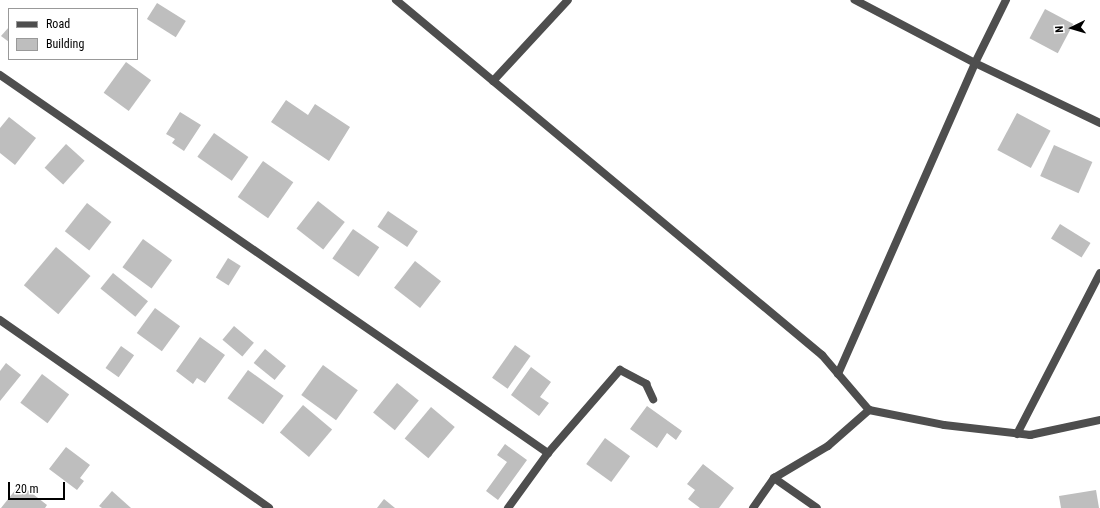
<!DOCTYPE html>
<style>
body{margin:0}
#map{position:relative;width:1100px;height:508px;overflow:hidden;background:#fff;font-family:"Roboto Condensed",sans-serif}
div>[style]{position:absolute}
.building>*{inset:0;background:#bebebe;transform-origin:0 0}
.street>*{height:8px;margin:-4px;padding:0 4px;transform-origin:4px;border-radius:4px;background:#4e4e4e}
span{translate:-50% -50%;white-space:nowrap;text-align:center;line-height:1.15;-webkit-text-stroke:3px #fff;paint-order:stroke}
.legend{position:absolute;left:8px;top:8px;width:130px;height:52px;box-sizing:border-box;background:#fff;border:1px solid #999;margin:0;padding:5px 7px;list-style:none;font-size:12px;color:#000}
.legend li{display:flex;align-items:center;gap:8px;height:20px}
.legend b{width:20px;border:1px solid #999}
.north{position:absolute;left:1052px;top:8px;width:40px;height:40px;-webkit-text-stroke:3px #fff;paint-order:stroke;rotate:265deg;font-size:11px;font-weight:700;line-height:16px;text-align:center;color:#000}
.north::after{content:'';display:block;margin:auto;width:14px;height:18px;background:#000;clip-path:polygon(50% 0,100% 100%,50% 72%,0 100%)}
.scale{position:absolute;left:8px;top:482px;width:57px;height:18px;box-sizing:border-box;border:2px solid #000;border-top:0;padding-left:5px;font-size:12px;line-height:14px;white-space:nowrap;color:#000;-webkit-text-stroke:3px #fff;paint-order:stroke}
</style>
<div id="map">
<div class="building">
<i style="left:157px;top:3px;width:34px;height:19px;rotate:32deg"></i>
<i style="left:1045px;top:9px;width:32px;height:33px;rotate:28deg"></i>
<i style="clip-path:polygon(9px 27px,9px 42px,1px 36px)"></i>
<i style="left:126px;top:62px;width:31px;height:38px;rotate:36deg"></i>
<i style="clip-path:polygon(286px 100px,308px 115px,315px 104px,350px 127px,329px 161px,271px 122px)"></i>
<i style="clip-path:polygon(180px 112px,201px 125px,184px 151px,172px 143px,175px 139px,166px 134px)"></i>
<i style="left:1017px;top:113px;width:38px;height:42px;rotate:28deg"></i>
<i style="clip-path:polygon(9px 117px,36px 138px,15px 165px,0 153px,0 128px)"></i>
<i style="left:214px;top:133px;width:42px;height:29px;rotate:35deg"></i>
<i style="left:66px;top:144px;width:25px;height:32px;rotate:42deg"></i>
<i style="left:1054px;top:145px;width:42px;height:34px;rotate:24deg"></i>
<i style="left:263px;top:161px;width:37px;height:44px;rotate:35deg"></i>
<i style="left:318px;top:201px;width:34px;height:35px;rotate:38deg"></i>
<i style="left:87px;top:203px;width:31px;height:36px;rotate:38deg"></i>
<i style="left:388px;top:211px;width:36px;height:19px;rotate:34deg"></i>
<i style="left:1060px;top:224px;width:36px;height:17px;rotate:32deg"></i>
<i style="left:353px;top:229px;width:32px;height:36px;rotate:35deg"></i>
<i style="left:143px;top:239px;width:36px;height:35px;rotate:36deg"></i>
<i style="left:56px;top:247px;width:45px;height:50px;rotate:40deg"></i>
<i style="left:228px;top:258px;width:15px;height:23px;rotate:32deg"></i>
<i style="left:415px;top:261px;width:33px;height:34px;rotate:38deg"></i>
<i style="left:113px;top:273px;width:45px;height:20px;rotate:39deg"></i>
<i style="left:155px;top:308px;width:31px;height:31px;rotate:36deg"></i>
<i style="left:234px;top:326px;width:26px;height:18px;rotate:40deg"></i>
<i style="clip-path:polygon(200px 337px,225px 355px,205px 383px,197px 378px,193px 384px,176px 371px)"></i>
<i style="left:515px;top:345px;width:19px;height:40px;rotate:35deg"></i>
<i style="left:121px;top:346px;width:16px;height:27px;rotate:35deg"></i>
<i style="left:265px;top:349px;width:27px;height:18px;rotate:39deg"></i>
<i style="clip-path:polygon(6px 363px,21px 375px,0 401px,0 371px)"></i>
<i style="left:323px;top:365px;width:43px;height:37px;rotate:36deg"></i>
<i style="clip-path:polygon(531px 367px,551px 382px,540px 397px,549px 403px,539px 416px,511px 395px)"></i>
<i style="left:248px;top:370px;width:44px;height:35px;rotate:36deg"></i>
<i style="left:42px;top:374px;width:34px;height:36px;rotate:37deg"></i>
<i style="left:397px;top:383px;width:28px;height:38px;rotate:39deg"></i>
<i style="left:303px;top:405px;width:38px;height:36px;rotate:40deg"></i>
<i style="clip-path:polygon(647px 406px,682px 431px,676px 440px,667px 433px,657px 448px,630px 429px)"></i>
<i style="left:431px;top:407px;width:31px;height:41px;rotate:40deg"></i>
<i style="left:605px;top:438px;width:31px;height:32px;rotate:36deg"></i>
<i style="clip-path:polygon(505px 444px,527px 460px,498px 500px,486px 491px,507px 462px,497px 455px)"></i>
<i style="clip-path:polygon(66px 447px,90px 465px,80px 478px,84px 481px,77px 490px,49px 469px)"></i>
<i style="clip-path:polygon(703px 464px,734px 488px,719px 508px,700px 508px,688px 499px,695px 490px,687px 484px)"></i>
<i style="clip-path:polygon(20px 484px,47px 505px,45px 508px,1px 508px)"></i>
<i style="clip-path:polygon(1096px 490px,1099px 508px,1061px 508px,1059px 496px)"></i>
<i style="clip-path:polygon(112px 491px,131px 508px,102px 508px,99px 506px)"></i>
<i style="clip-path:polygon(384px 499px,395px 508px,377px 508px)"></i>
</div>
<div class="street">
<i style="left:396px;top:0;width:555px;rotate:39.81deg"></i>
<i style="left:822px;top:355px;width:72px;rotate:49.5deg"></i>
<i style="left:869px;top:410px;width:76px;rotate:11.3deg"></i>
<i style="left:944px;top:425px;width:87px;rotate:6.6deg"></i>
<i style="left:1030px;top:435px;width:72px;rotate:-12.1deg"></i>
<i style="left:1006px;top:0;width:70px;rotate:116.2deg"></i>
<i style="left:975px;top:63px;width:139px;rotate:25.6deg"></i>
<i style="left:0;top:75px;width:666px;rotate:34.6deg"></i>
<i style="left:548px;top:453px;width:110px;rotate:-49.1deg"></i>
<i style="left:620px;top:370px;width:30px;rotate:28deg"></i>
<i style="left:646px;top:384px;width:17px;rotate:65deg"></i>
<i style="left:493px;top:81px;width:110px;rotate:-47.2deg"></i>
<i style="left:0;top:320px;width:328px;rotate:34.9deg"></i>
<i style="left:838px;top:374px;width:340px;rotate:-66.2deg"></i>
<i style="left:975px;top:63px;width:136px;rotate:-152.3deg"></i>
<i style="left:1017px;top:434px;width:181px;rotate:-62.7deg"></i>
<i style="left:774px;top:478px;width:52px;rotate:34.9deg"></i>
<i style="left:508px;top:508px;width:68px;rotate:-54deg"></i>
<i style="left:753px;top:508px;width:37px;rotate:-55deg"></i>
<i style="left:774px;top:478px;width:63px;rotate:-30.7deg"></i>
<i style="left:828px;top:446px;width:55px;rotate:-41.3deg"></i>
</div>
<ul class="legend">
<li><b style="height:5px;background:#4e4e4e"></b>Road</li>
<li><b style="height:11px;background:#bebebe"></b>Building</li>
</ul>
<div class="north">N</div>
<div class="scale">20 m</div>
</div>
